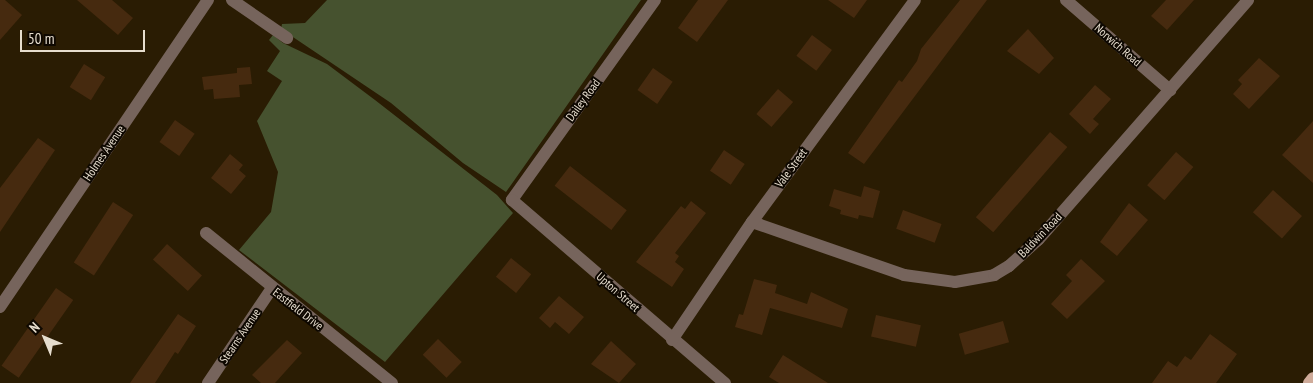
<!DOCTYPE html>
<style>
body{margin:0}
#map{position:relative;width:1313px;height:383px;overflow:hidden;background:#2a1c03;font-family:"PT Sans Narrow",sans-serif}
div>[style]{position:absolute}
.forest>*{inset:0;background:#46522f}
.building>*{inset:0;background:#462a0f;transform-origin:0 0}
.minor>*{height:12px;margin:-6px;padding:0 6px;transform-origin:6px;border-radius:6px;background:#76645c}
.major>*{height:12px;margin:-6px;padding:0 6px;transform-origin:6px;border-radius:6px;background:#cfab9a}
span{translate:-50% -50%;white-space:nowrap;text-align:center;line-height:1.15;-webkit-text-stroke:4px #0e0801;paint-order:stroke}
.street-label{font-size:12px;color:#e6ddce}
.north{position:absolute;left:20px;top:313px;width:50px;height:50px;-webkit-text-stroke:4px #0e0801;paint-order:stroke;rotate:315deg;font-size:14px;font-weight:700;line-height:20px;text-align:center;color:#e6ddce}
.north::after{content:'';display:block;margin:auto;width:18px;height:22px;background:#e6ddce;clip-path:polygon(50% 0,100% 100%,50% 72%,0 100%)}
.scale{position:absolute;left:20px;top:30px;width:125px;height:22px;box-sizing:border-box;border:2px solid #e6ddce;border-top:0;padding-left:6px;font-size:15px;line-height:18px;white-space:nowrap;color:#e6ddce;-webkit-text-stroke:4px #0e0801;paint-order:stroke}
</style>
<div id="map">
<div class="forest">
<i style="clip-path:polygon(327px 0,641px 0,506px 192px,463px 163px,391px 103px,281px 29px,282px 24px,305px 23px)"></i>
<i style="clip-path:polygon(273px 35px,283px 43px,327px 64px,375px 100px,497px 195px,513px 213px,385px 362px,239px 250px,271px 212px,278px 172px,257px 121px,282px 81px,267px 71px,280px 51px,269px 40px)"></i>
</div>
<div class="building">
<i style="clip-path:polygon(0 0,5px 0,22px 15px,0 40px)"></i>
<i style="clip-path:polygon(77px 0,112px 0,133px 18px,118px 35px)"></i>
<i style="clip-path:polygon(698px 0,728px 0,697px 42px,678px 28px)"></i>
<i style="clip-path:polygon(828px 0,867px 0,854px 18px)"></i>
<i style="clip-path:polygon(960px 0,987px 0,864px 164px,848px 153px,899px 80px,902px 82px,917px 61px,921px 49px)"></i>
<i style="clip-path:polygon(1166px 0,1194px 0,1167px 30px,1151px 16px)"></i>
<i style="clip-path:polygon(1028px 29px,1054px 58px,1039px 74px,1007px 51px)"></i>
<i style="left:812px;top:35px;width:25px;height:26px;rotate:37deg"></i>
<i style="clip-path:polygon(1259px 58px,1280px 76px,1249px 109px,1233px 94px,1242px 84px,1238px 80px)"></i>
<i style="left:84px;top:64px;width:25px;height:27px;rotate:32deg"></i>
<i style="clip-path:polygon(250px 67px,252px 84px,239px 85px,240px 97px,214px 99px,213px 89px,204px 90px,202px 77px,237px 73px,237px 68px)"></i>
<i style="left:653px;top:68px;width:24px;height:27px;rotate:35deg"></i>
<i style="clip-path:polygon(1095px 85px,1111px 99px,1093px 119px,1099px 124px,1090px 134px,1069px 114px)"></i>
<i style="left:778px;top:89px;width:20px;height:33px;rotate:41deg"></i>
<i style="left:175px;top:120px;width:24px;height:27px;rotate:35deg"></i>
<i style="clip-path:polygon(1313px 121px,1313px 183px,1282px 155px)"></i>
<i style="left:1050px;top:132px;width:23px;height:113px;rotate:41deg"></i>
<i style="clip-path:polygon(38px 138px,55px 150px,0 232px,0 188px)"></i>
<i style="left:724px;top:150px;width:25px;height:25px;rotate:34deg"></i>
<i style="left:1176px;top:152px;width:23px;height:44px;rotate:41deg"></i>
<i style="clip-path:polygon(230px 154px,243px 165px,239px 170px,246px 176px,231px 194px,211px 178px)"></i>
<i style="left:570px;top:166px;width:72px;height:25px;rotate:38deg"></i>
<i style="clip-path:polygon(864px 186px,880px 191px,873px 218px,859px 215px,858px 219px,840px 214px,841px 210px,829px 206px,834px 189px,861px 197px)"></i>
<i style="left:1273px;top:190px;width:39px;height:30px;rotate:42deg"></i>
<i style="clip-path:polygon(691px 201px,706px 213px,675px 253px,679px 256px,675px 262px,684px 269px,672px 287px,636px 262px,681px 206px,685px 209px)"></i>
<i style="left:113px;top:202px;width:24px;height:72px;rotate:33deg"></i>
<i style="clip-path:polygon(1129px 203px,1148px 220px,1117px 256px,1100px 242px)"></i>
<i style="left:903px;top:210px;width:41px;height:20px;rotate:20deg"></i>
<i style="left:167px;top:244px;width:47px;height:21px;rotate:42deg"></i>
<i style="left:511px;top:258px;width:26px;height:24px;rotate:39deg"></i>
<i style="clip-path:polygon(1081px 259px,1105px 281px,1067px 319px,1051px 304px,1072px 281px,1066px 275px)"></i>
<i style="clip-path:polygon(754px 279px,777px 285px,775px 293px,807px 304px,811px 292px,848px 309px,842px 328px,770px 308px,762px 335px,735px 327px,739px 314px,743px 315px)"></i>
<i style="left:56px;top:288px;width:21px;height:95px;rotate:35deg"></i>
<i style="clip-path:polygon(559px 296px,584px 317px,569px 334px,555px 322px,550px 328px,539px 318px)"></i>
<i style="clip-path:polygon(178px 314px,196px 326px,178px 354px,175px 352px,155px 383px,130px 383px)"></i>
<i style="left:876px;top:315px;width:46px;height:22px;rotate:13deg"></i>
<i style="left:1003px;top:321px;width:22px;height:46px;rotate:74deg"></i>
<i style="clip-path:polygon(1210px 334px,1237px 354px,1216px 383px,1152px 383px,1168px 361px,1177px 367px,1185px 356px,1191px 360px)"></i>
<i style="left:438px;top:339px;width:33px;height:22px;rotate:44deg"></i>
<i style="clip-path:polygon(287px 340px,302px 353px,275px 383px,261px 383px,252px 375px)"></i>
<i style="clip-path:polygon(611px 341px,636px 364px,619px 383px,591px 364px)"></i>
<i style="clip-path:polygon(783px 355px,828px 383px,779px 383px,769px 377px)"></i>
</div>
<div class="minor">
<i style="left:232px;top:0;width:67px;rotate:34.6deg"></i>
<i style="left:655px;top:0;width:246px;rotate:125.6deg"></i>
<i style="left:512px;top:200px;width:281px;rotate:40.7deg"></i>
<i style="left:1066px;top:0;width:138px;rotate:40.9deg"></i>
<i style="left:752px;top:222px;width:161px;rotate:19.2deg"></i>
<i style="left:904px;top:275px;width:51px;rotate:7.8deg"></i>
<i style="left:955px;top:282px;width:40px;rotate:-10deg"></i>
<i style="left:994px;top:275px;width:17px;rotate:-31deg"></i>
<i style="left:1009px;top:266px;width:39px;rotate:-42deg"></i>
<i style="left:1038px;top:240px;width:319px;rotate:-48.8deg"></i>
<i style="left:206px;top:233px;width:239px;rotate:38.9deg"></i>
<i style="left:0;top:307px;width:371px;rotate:-55.9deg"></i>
<i style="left:672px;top:340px;width:143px;rotate:-55.9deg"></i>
<i style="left:752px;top:222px;width:275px;rotate:-53.7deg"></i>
<i style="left:208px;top:383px;width:115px;rotate:-56deg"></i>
</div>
<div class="major">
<i style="left:1309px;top:383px;width:6px;rotate:-51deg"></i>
</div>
<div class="street-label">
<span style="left:1118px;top:45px;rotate:41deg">Norwich Road</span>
<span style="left:583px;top:100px;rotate:-54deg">Dailey Road</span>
<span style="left:104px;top:153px;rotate:-56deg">Holmes Avenue</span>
<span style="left:791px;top:168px;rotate:-54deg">Vale Street</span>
<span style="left:1040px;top:235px;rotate:-46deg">Baldwin Road</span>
<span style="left:618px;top:292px;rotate:41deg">Upton Street</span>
<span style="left:298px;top:309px;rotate:38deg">Eastfield Drive</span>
<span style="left:240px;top:336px;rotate:-56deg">Stearns Avenue</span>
</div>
<div class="north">N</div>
<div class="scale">50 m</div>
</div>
